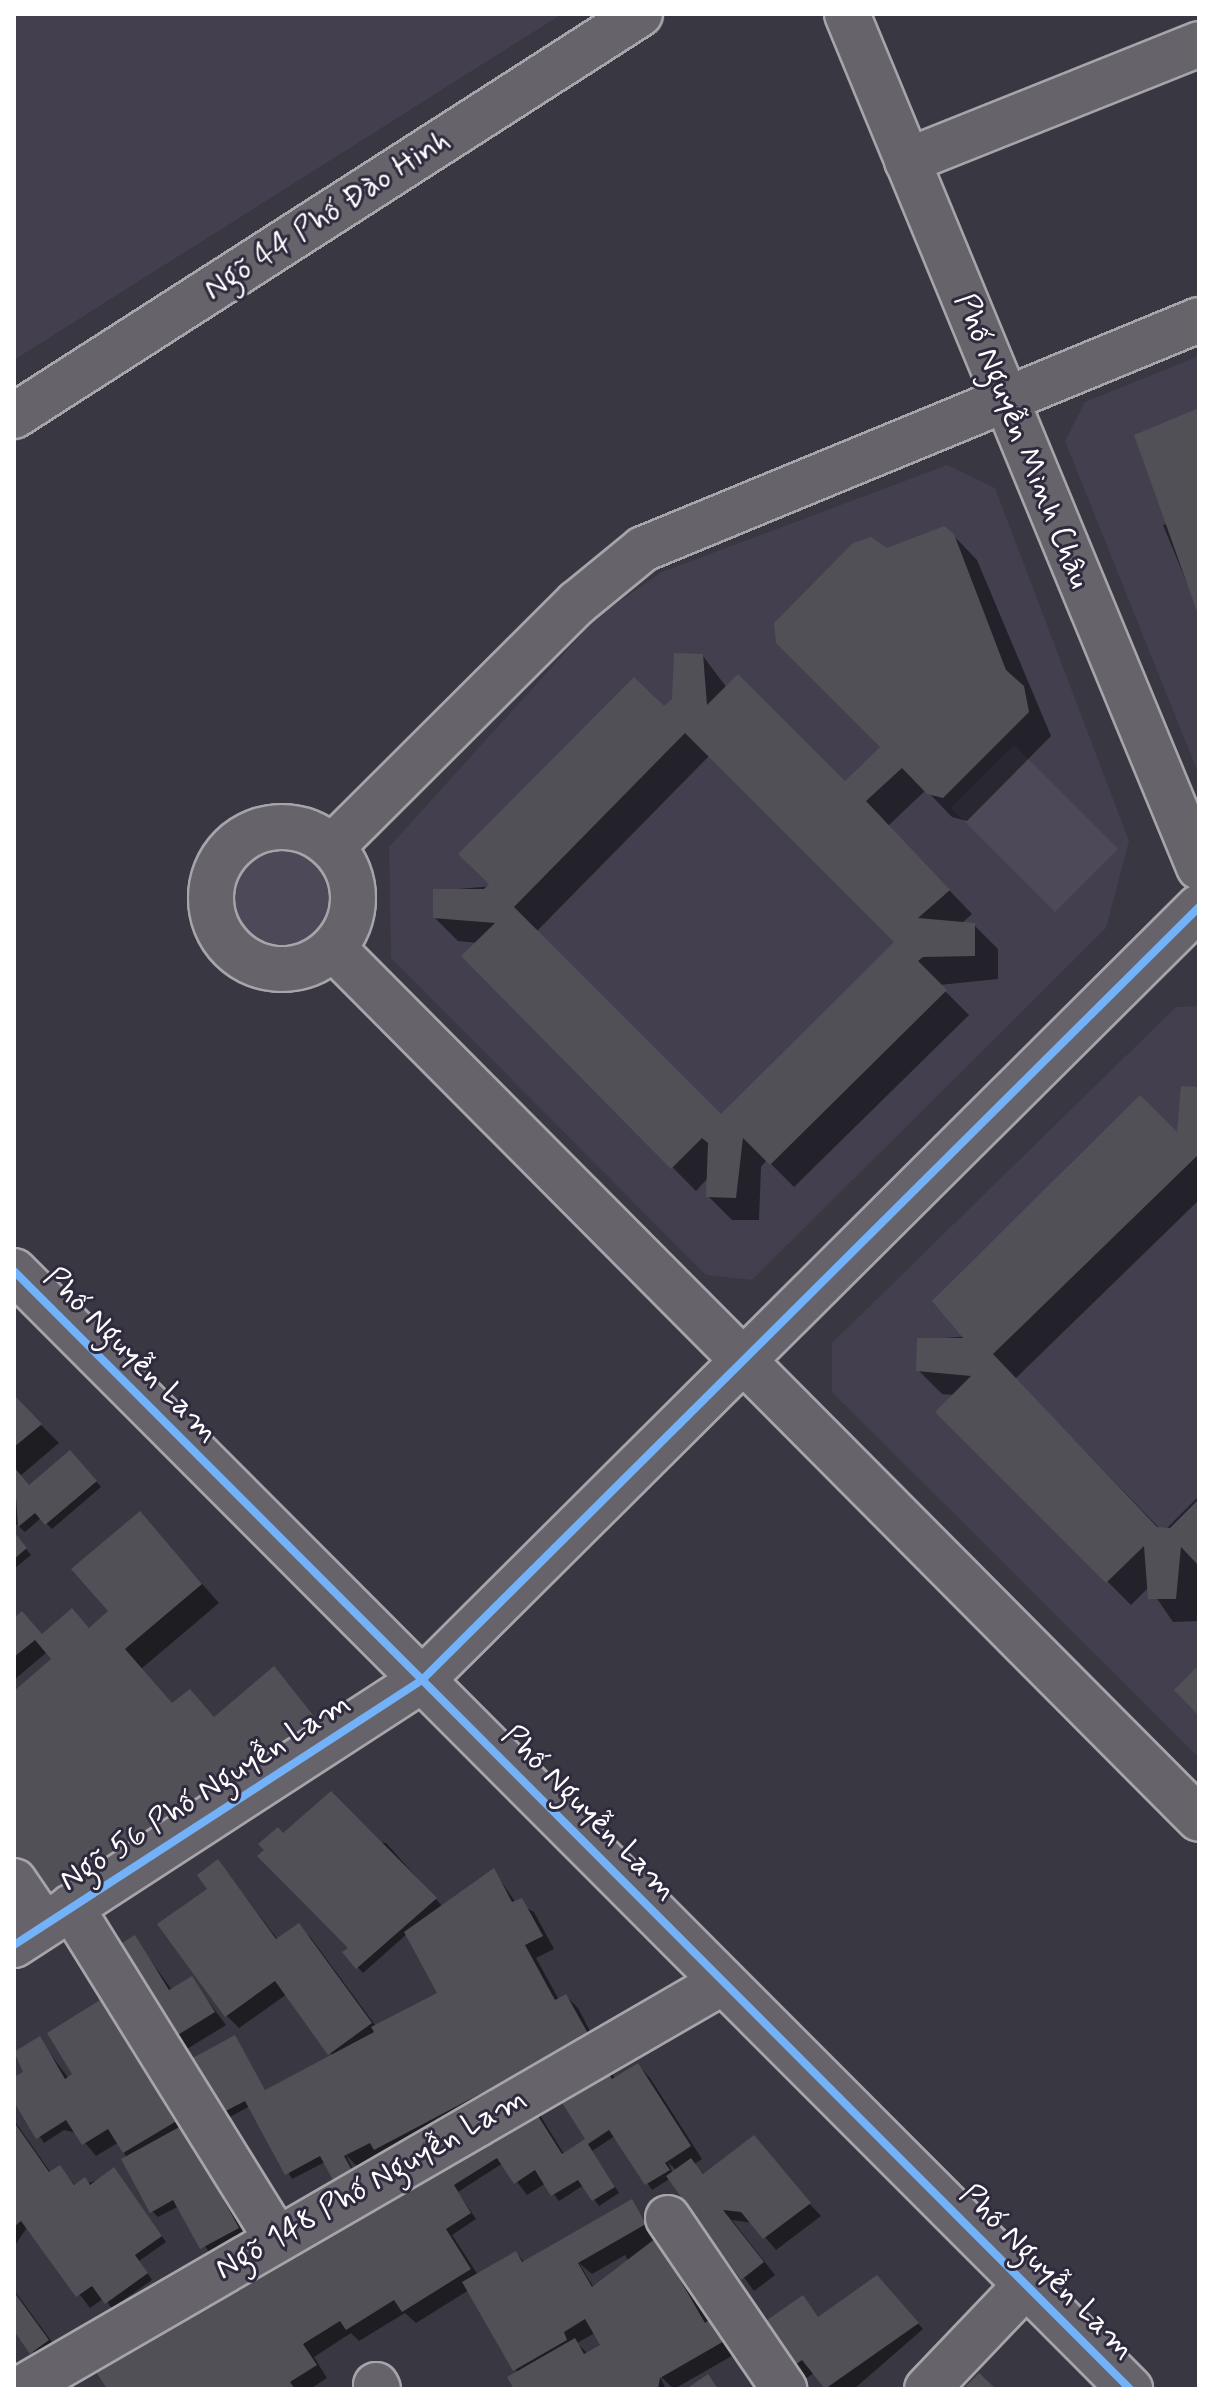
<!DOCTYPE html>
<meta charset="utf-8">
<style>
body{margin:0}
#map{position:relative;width:1213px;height:2403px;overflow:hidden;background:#393741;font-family:Mynerve,sans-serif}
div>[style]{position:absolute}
.built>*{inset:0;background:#433f4f}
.green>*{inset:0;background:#4e4958;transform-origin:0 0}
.round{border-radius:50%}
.shadow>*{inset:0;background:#0007}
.building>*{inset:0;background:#515056}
.roads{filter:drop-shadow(2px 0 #a6a5aa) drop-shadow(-2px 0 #a6a5aa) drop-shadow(0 2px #a6a5aa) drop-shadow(0 -2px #a6a5aa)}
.minor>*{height:44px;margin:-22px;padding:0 22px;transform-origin:22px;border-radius:22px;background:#66646a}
.minor>.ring{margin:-22px;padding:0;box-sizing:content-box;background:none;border:44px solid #66646a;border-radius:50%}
.cycleway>*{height:8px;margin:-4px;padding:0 4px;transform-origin:4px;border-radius:4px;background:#73b2f8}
span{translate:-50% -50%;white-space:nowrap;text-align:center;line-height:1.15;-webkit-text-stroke:6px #2f2a3d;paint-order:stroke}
.street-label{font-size:32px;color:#fff}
.frame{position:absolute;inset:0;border:16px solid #fff;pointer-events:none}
</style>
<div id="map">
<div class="built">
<i style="clip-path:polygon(14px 14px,562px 14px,14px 360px)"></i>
<i style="clip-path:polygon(1199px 356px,1199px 775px,1065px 441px,1085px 402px)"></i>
<i style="clip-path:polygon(947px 465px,995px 488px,1129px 841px,1106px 928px,752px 1280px,706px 1275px,391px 958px,389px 847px,597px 617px,662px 572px)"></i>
<i style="clip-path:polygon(1199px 1006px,1199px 1758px,832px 1392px,832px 1343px,1176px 1007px)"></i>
</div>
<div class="green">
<i style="left:1014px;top:745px;width:147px;height:89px;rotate:45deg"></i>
<i class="round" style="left:229px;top:844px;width:106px;height:106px"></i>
</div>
<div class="shadow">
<i style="clip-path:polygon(1199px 411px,1199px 612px,1163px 525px,1172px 522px)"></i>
<i style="clip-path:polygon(evenodd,953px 535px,977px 560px,1051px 736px,967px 821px,952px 817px,926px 790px,888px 826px,972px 914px,961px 924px,974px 925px,998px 949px,998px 979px,939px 985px,969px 1015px,794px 1187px,767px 1160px,761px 1167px,759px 1220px,732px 1220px,708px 1196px,707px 1179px,696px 1191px,464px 956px,477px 943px,458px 941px,435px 918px,435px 891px,493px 886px,674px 700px,703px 656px,727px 688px,845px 784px,883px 747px,887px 550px,953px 535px,710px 755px,895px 935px,893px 950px,721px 1117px,536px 932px,710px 755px)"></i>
<i style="clip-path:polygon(1199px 1089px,1199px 1200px,1015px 1379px,1163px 1532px,1199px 1496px,1199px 1621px,1173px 1622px,1149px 1587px,1131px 1605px,938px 1412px,955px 1395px,942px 1394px,918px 1370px,919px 1340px,970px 1336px,1179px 1137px)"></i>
<i style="clip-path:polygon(14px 1398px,59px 1443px,20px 1476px,30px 1487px,76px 1458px,101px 1487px,52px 1529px,41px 1518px,25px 1532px,14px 1522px)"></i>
<i style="clip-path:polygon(14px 1534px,31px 1555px,14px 1569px)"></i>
<i style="clip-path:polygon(188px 1568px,219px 1603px,141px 1669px,172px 1706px,214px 1720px,286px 1681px,334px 1740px,14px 1694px,54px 1660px,47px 1652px,14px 1680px,14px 1621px,43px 1636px,72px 1610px,90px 1629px)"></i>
<i style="clip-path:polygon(evenodd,283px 1835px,386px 1843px,443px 1907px,494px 1871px,516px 1903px,534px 1912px,554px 1949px,536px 1958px,559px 2000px,566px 1996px,578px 2008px,615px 2079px,638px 2065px,650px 2078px,702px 2159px,694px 2164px,705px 2175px,772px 2164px,821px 2216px,776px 2250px,753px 2223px,732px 2220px,775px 2275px,754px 2291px,671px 2178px,652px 2190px,615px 2136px,592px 2151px,619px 2193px,599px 2206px,584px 2185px,559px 2201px,546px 2183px,527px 2195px,503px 2163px,458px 2192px,476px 2219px,452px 2235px,478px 2275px,516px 2253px,525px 2263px,632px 2202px,709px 2323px,737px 2353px,674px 2389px,659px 2375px,666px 2389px,516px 2389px,518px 2373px,469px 2290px,416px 2323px,405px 2313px,359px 2341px,351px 2333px,314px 2357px,327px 2378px,310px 2389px,109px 2389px,88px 2356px,129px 2356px,538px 2112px,564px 2154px,587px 2140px,554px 2087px,358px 2167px,346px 2155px,357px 2178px,325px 2162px,292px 2179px,250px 2106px,217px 2124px,234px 2038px,266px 2092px,332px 2055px,287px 1994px,239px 2028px,227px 2016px,210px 1889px,218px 1861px,278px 1940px,299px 1926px,311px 1938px,378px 2029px,439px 1993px,407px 1934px,363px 1973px,345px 1953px,351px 1948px,260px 1856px,283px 1835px,668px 2162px,677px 2171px,673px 2174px,668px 2162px,283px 1835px,625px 2255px,631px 2266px,594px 2288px,579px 2263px,592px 2274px,625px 2255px,283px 1835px,595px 2333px,603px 2346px,588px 2354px,577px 2343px,595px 2333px)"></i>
<i style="clip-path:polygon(134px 1938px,172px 1990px,191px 1978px,226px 2025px,174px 2057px)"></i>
<i style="clip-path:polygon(100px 2002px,182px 2103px,169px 2111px,250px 2241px,214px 2260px,179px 2206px,158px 2217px,152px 2211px,119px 2142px,96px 2156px,77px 2133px,64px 2130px,44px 2143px,14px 2098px,14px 2080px,30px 2080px,14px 2054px,39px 2039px,69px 2079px,76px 2075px)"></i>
<i style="clip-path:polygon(14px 2120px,51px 2173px,59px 2167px,76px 2186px,119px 2175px,166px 2242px,139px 2261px,152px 2280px,112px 2308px,104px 2298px,90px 2308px,28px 2226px,14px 2247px)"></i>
<i style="clip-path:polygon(882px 2284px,923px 2329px,854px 2389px,825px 2389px,814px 2373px,794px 2387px,781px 2375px,819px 2319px)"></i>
<i style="clip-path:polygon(14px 2290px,60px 2353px,44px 2365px,14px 2328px)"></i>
</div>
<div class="building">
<i style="clip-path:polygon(1199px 408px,1199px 617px,1134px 435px)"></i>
<i style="clip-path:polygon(evenodd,944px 526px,954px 534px,1006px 670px,1024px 686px,1029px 712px,943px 798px,927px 794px,902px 768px,866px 801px,950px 890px,918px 918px,975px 923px,975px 956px,923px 957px,918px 961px,947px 990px,770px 1165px,743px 1138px,736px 1198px,706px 1197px,708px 1143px,702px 1138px,671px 1169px,461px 956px,495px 923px,433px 918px,433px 889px,484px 889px,489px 884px,458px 854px,634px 677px,664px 706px,672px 699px,674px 653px,703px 654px,707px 705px,738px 674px,845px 781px,880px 747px,776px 643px,774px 623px,853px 543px,871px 537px,887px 548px,944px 526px,685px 733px,894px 942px,721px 1114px,514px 907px,685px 733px)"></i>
<i style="clip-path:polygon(1181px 1086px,1199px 1087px,1199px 1154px,993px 1354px,1157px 1527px,1170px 1528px,1199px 1499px,1199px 1566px,1181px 1547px,1176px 1599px,1148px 1599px,1144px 1546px,1106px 1583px,935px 1412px,971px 1376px,916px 1371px,917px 1338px,963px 1338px,932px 1301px,1140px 1095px,1177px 1132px)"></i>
<i style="clip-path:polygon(14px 1395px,42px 1424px,14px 1447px)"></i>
<i style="clip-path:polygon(70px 1450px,97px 1481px,45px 1525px,35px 1513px,18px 1527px,14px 1467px,29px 1485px)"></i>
<i style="clip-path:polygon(140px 1511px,202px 1584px,125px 1649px,172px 1703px,190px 1689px,214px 1717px,274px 1666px,323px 1727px,50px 1910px,14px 1869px,14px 1691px,51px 1659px,35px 1640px,14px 1657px,14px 1618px,22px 1611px,42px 1634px,72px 1608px,89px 1628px,108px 1611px,71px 1569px)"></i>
<i style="clip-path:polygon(14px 1532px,27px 1548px,14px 1559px)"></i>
<i style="clip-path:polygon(1199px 1665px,1199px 1716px,1174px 1690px)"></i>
<i style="clip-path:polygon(331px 1791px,437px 1898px,356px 1969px,342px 1952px,348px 1948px,257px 1856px,264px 1850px,258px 1844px,278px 1827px,283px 1833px)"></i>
<i style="clip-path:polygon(218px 1859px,276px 1939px,299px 1923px,372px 2023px,328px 2055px,275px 1981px,225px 2017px,157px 1924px,207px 1889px,197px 1875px)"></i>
<i style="clip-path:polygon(494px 1868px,512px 1902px,522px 1898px,543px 1936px,525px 1945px,555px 2000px,566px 1994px,595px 2046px,545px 2073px,540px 2062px,374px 2150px,370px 2143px,344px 2156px,353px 2172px,334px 2182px,320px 2156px,285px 2175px,245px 2101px,210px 2119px,176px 2067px,235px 2035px,265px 2090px,374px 2032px,371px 2027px,437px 1993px,404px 1932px)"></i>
<i style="clip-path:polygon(135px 1935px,169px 1990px,192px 1976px,215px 2012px,160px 2046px,104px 1954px)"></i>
<i style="clip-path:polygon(100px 2000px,112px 2019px,123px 2012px,172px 2090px,160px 2097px,175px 2122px,123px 2153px,108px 2129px,82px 2145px,66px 2120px,36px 2139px,14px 2102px,14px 2077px,23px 2072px,14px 2052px,40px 2036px,65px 2079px,72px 2074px,47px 2033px)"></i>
<i style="clip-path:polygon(599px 2057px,612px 2079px,638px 2063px,691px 2146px,665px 2163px,670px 2170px,645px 2185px,609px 2130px,588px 2144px,615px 2187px,592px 2201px,578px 2180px,551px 2196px,535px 2170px,514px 2184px,497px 2158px,454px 2185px,471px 2213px,446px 2229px,471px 2269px,402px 2312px,394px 2300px,346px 2330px,340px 2321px,303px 2344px,317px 2365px,290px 2382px,295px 2389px,107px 2389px,86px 2356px,114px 2337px,126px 2356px,168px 2330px,157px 2313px,526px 2097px,562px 2154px,585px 2139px,552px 2087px)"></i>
<i style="clip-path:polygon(14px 2122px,49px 2172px,60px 2165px,74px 2185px,85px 2177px,90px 2185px,114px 2167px,162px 2236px,135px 2255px,148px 2273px,105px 2304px,92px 2286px,76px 2297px,21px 2221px,14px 2227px)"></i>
<i style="clip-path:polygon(183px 2125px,239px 2228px,200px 2249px,173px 2200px,150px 2213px,121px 2159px)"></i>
<i style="clip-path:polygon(754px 2135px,811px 2203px,763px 2239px,741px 2212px,723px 2210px,764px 2262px,741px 2280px,666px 2176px,691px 2158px,703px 2174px)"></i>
<i style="clip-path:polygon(632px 2199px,646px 2224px,578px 2263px,592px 2287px,656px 2238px,705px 2323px,713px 2317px,726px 2340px,660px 2378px,658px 2389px,514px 2389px,507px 2377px,575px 2338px,584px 2354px,600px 2345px,585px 2319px,564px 2332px,567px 2340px,513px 2371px,462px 2282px,516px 2251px,522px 2262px)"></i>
<i style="clip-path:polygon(877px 2275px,919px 2323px,825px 2389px,802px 2360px,780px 2376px,749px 2333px,803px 2295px,818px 2317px)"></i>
<i style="clip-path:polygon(14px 2292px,49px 2340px,30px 2354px,14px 2331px)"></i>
<i style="clip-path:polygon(979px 2373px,996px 2389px,963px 2389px)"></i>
<i style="clip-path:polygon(708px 2374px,718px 2389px,686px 2389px)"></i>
</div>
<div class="roads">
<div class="minor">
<i style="left:847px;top:14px;width:923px;rotate:67.58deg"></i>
<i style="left:907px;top:161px;width:315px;rotate:-21.8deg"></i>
<i style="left:14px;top:416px;width:744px;rotate:-32.71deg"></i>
<i class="ring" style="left:211px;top:827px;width:98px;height:98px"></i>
<i style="left:332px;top:847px;width:346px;rotate:-44.9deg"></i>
<i style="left:577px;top:603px;width:85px;rotate:-39.3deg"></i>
<i style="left:643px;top:549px;width:601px;rotate:-22.39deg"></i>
<i style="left:333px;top:948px;width:1228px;rotate:45.16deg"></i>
<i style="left:14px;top:1271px;width:1580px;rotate:45.05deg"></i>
<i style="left:14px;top:1881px;width:53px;rotate:55.7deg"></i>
<i style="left:71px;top:1907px;width:389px;rotate:58.2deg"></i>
<i style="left:14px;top:1945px;width:487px;rotate:-33deg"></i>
<i style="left:422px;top:1680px;width:1096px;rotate:-44.85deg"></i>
<i style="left:668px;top:2218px;width:207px;rotate:55.8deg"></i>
<i style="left:376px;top:2385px;width:4px;rotate:63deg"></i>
<i style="left:20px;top:2389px;width:812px;rotate:-30.07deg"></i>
<i style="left:927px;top:2389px;width:144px;rotate:-46.4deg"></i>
</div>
</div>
<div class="cycleway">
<i style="left:14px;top:1271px;width:1580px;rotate:45.05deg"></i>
<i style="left:14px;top:1945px;width:487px;rotate:-33deg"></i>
<i style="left:422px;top:1680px;width:1096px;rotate:-44.85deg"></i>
</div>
<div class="street-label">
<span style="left:327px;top:215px;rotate:-33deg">Ngõ 44 Phố Đào Hinh</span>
<span style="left:1022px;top:441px;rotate:68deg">Phố Nguyễn Minh Châu</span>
<span style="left:131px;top:1355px;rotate:45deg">Phố Nguyễn Lam</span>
<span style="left:205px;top:1792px;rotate:-33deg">Ngõ 56 Phố Nguyễn Lam</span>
<span style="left:589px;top:1813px;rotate:45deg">Phố Nguyễn Lam</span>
<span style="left:371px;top:2184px;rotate:-30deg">Ngõ 148 Phố Nguyễn Lam</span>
<span style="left:1047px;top:2272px;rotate:45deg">Phố Nguyễn Lam</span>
</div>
<div class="frame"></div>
</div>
